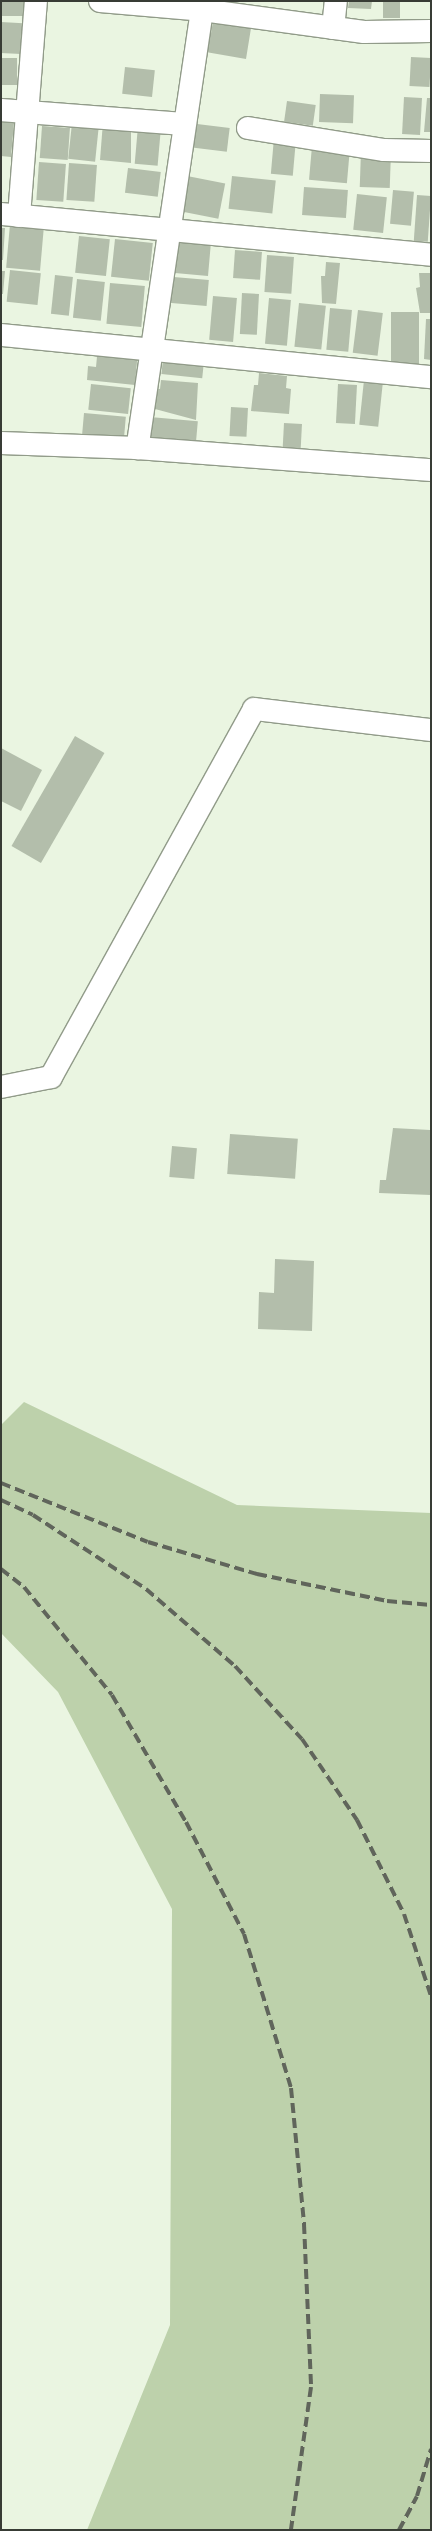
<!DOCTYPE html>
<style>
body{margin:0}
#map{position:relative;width:432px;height:2531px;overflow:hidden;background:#eaf5e1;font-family:"Work Sans",sans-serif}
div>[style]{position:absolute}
.green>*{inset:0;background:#bdd1ab}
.building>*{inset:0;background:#b3beab;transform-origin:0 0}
.roads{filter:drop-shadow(1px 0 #919b89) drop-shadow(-1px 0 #919b89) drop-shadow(0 1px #919b89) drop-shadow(0 -1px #919b89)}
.street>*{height:22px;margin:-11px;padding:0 11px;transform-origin:11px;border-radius:11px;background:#fff}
.rail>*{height:4px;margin-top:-2px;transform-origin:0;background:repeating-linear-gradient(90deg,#60655b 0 10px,transparent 0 15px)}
span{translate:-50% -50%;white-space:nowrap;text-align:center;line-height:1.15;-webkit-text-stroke:4px #eaf5e1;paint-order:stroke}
.frame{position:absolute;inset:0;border:2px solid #383c35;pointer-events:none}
</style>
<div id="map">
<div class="green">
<i style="clip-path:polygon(24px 1402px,237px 1505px,431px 1513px,431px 2530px,87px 2530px,170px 2325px,172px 1909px,58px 1692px,1px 1633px,1px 1425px)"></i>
</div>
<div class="building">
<i style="left:1px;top:1px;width:24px;height:15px"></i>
<i style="clip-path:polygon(349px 1px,372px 1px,371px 9px,348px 8px)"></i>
<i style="left:383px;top:1px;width:17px;height:17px"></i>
<i style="clip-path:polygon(214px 15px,252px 22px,246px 59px,200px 51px,204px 32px,211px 33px)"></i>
<i style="left:1px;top:22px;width:22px;height:31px;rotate:3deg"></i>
<i style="left:411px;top:57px;width:20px;height:29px;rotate:3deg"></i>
<i style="left:1px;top:58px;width:16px;height:27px"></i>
<i style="left:125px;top:67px;width:30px;height:27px;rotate:6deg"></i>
<i style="left:320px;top:94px;width:34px;height:28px;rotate:2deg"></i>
<i style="left:404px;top:97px;width:18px;height:37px;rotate:3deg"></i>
<i style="clip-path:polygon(427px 98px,431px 98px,431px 132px,424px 132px)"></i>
<i style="left:287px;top:101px;width:29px;height:21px;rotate:8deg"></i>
<i style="clip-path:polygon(1px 122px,14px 123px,11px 157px,1px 156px)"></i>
<i style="clip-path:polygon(103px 122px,131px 127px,131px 163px,100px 160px)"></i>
<i style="left:72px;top:123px;width:27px;height:36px;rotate:6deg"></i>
<i style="left:189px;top:123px;width:41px;height:24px;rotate:7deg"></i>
<i style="left:42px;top:126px;width:28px;height:32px;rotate:4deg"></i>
<i style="left:138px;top:126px;width:23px;height:38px;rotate:5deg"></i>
<i style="left:274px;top:138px;width:22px;height:36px;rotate:5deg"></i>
<i style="left:312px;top:146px;width:38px;height:34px;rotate:5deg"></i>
<i style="left:361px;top:151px;width:30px;height:36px;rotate:2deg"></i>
<i style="left:39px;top:162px;width:27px;height:38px;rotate:4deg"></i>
<i style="left:69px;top:163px;width:28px;height:37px;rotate:4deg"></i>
<i style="left:128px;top:168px;width:33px;height:25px;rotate:7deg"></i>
<i style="left:182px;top:175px;width:44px;height:36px;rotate:11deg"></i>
<i style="left:232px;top:176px;width:44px;height:33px;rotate:6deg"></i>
<i style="left:304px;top:187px;width:44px;height:28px;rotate:4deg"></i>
<i style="left:393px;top:190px;width:21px;height:34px;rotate:5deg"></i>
<i style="left:357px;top:194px;width:30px;height:36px;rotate:6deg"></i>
<i style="left:417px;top:195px;width:14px;height:46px;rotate:4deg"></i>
<i style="left:10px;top:224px;width:34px;height:44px;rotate:5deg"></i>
<i style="clip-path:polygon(1px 228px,5px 228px,3px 260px,1px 260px)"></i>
<i style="left:79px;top:236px;width:31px;height:37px;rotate:6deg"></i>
<i style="clip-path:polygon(169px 238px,211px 242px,208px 276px,175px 273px,175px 267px,167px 266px)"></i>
<i style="left:115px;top:239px;width:38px;height:38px;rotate:6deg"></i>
<i style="left:235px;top:250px;width:27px;height:28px;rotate:4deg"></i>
<i style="left:267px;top:255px;width:27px;height:37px;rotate:4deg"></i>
<i style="clip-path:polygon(326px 262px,340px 263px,336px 304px,322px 303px,321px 276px,325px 276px)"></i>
<i style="left:10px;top:270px;width:31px;height:32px;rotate:6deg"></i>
<i style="clip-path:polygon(1px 271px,5px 271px,3px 294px,1px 294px)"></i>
<i style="clip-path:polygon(419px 273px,431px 273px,431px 313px,420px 313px,416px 288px,420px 287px)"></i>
<i style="left:55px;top:275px;width:18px;height:39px;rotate:6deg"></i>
<i style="left:162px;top:276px;width:47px;height:26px;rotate:5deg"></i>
<i style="left:77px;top:279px;width:28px;height:39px;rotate:6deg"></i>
<i style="left:110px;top:283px;width:35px;height:41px;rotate:5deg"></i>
<i style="left:242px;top:293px;width:17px;height:41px;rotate:3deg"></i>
<i style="left:213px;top:296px;width:24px;height:44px;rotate:5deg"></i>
<i style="left:269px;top:298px;width:22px;height:46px;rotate:5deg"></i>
<i style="left:299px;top:303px;width:27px;height:44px;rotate:6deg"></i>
<i style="left:330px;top:308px;width:22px;height:42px;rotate:5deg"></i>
<i style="left:358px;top:310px;width:25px;height:43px;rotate:7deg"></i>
<i style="left:391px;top:312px;width:28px;height:52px"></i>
<i style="clip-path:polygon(426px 319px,431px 319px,431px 360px,424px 359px)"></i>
<i style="clip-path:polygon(98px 346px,138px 350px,135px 385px,87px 380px,88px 366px,96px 367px)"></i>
<i style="left:163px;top:359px;width:41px;height:15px;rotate:6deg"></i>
<i style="clip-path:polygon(259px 373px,287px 376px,286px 388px,291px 389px,289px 414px,251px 411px,254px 385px,258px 385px)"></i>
<i style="clip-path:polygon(161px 380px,198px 383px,196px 420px,155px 409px,154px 413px,144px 413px,147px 388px,160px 389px)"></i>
<i style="left:364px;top:380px;width:19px;height:45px;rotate:6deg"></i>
<i style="left:91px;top:384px;width:40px;height:26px;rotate:6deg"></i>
<i style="left:338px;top:384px;width:19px;height:39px;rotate:3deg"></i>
<i style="left:231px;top:407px;width:17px;height:29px;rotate:3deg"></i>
<i style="left:84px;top:413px;width:42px;height:27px;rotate:5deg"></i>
<i style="left:150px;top:417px;width:48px;height:27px;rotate:5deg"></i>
<i style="left:284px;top:423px;width:18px;height:26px;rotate:3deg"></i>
<i style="left:75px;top:736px;width:34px;height:127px;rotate:30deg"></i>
<i style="clip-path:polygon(1px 748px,42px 770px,21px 811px,1px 801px)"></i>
<i style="clip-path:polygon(393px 1128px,430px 1130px,431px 1195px,379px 1193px,380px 1180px,386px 1180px)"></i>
<i style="left:230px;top:1134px;width:68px;height:40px;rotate:4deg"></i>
<i style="left:172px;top:1146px;width:25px;height:31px;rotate:5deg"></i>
<i style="clip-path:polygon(275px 1259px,314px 1261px,312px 1331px,258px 1329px,259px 1292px,274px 1293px)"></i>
</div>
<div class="roads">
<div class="street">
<i style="left:100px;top:1px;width:102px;rotate:5deg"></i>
<i style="left:333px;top:28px;width:27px;rotate:-84deg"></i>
<i style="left:431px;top:31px;width:67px;rotate:179.1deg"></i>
<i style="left:364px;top:32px;width:163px;rotate:-172.3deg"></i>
<i style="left:202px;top:10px;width:443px;rotate:98.4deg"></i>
<i style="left:137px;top:448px;width:295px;rotate:4.3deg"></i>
<i style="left:1px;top:110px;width:182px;rotate:4.4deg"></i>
<i style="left:248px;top:128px;width:138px;rotate:9.2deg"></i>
<i style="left:384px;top:150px;width:47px;rotate:1.2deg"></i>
<i style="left:1px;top:214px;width:432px;rotate:5.4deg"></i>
<i style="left:19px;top:216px;width:216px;rotate:-85.5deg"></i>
<i style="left:1px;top:335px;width:432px;rotate:5.6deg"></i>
<i style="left:1px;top:443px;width:136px;rotate:2.1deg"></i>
<i style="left:1px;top:1087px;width:51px;rotate:-11.3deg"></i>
<i style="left:51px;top:1077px;width:420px;rotate:-61.1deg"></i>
<i style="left:254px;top:709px;width:178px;rotate:6.8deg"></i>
</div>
</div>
<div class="rail">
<i style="left:1px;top:1483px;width:158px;rotate:21.9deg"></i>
<i style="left:148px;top:1542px;width:114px;rotate:16.4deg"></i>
<i style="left:257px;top:1574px;width:133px;rotate:11.7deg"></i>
<i style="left:387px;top:1601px;width:44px;rotate:5.2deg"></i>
<i style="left:1px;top:1500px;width:35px;rotate:25deg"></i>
<i style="left:33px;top:1515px;width:135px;rotate:33.2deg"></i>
<i style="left:146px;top:1589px;width:118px;rotate:40.9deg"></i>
<i style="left:235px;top:1666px;width:99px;rotate:47.5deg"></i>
<i style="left:302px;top:1739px;width:98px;rotate:55.8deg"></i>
<i style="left:357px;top:1820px;width:105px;rotate:63.4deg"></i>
<i style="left:404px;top:1914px;width:86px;rotate:71.8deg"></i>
<i style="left:1px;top:1569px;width:29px;rotate:38deg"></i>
<i style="left:24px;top:1587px;width:139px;rotate:50.8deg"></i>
<i style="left:112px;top:1695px;width:147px;rotate:59.8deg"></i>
<i style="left:186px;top:1822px;width:126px;rotate:62.6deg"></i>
<i style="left:244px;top:1934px;width:161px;rotate:73deg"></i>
<i style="left:291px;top:2088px;width:137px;rotate:84.5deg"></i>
<i style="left:304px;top:2224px;width:163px;rotate:87.5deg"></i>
<i style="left:311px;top:2387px;width:144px;rotate:98deg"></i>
<i style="left:399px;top:2530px;width:38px;rotate:-62deg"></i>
<i style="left:417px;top:2496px;width:49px;rotate:-73.4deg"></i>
</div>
<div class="frame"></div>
</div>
